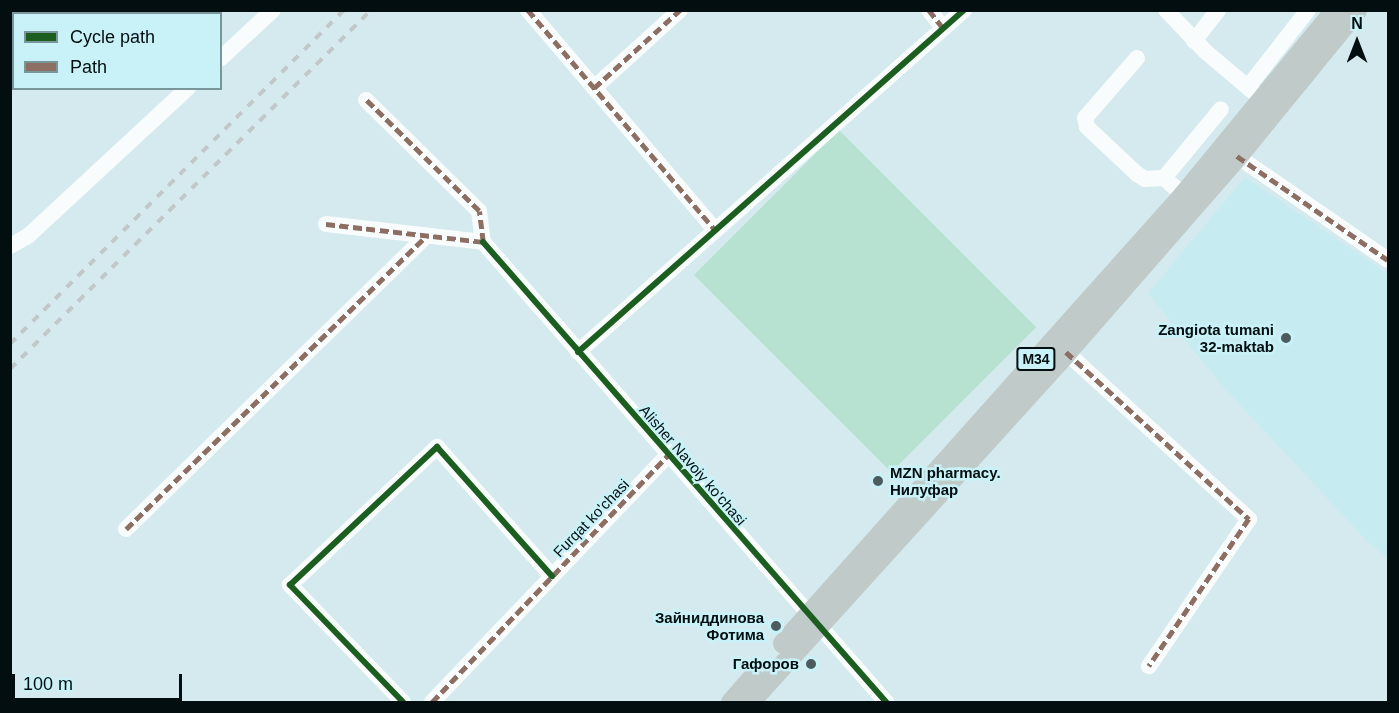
<!DOCTYPE html>
<meta charset="utf-8">
<style>
body{margin:0}
#map{position:relative;width:1399px;height:713px;overflow:hidden;background:#d4eaee;font-family:Helvetica,sans-serif}
div>[style]{position:absolute}
.built>*{inset:0;background:#c6ecf1}
.green>*{inset:0;background:#b7e2d2;transform-origin:0 0}
.minor>*{height:16px;margin:-8px;padding:0 8px;transform-origin:8px;border-radius:8px;background:#f9fcfc}
.major>*{height:21px;margin:-10.5px;padding:0 10.5px;transform-origin:10.5px;border-radius:10.5px;background:#bfcac9}
.rail>*{height:4px;margin-top:-2px;transform-origin:0;background:repeating-linear-gradient(90deg,#c2c8c9 0 8px,transparent 0 16px)}
.quiet>*{height:4.5px;margin-top:-2.25px;transform-origin:0;background:repeating-linear-gradient(90deg,#8d6e63 0 9px,transparent 0 13.5px)}
.cycleway>*{height:6px;margin:-3px;padding:0 3px;transform-origin:3px;border-radius:3px;background:#1b5e20}
.dots>*{width:16px;height:16px;translate:-50% -50%;box-sizing:border-box;border:3px solid #c9f2f8;border-radius:50%}
span{translate:-50% -50%;white-space:nowrap;text-align:center;line-height:1.15;-webkit-text-stroke:5px #c9f2f8;paint-order:stroke}
.shield-label span{padding:2px 4px;background:#c9f2f8;border:2px solid;border-radius:4px;-webkit-text-stroke-width:0}
.shield-label{font-size:14px;color:#020e10;font-weight:700}
.poi-label{font-size:15px;color:#020e10;font-weight:700}
.right{translate:-100% -50%;text-align:right}
.left{translate:0 -50%;text-align:left}
.street-label{font-size:15px;color:#020e10}
.frame{position:absolute;inset:0;border:12px solid #020e10;pointer-events:none}
.legend{position:absolute;left:12px;top:12px;width:210px;height:78px;box-sizing:border-box;background:#c9f2f8;border:2px solid #79979b;margin:0;padding:8px 10px;list-style:none;font-size:18px;color:#020e10}
.legend li{display:flex;align-items:center;gap:12px;height:30px}
.legend b{width:30px;border:2px solid #79979b}
.north{position:absolute;left:1327px;top:12px;width:60px;height:60px;-webkit-text-stroke:4px #c9f2f8;paint-order:stroke;rotate:0deg;font-size:16px;font-weight:700;line-height:24px;text-align:center;color:#020e10}
.north::after{content:'';display:block;margin:auto;width:21px;height:27px;background:#020e10;clip-path:polygon(50% 0,100% 100%,50% 72%,0 100%)}
.scale{position:absolute;left:12px;top:674px;width:170px;height:27px;box-sizing:border-box;border:3px solid #020e10;border-top:0;padding-left:8px;font-size:18px;line-height:21px;white-space:nowrap;color:#020e10;-webkit-text-stroke:4px #c9f2f8;paint-order:stroke}
</style>
<div id="map">
<div class="built">
<i style="clip-path:polygon(1245px 177px,1388px 274px,1388px 559px,1368px 542px,1219px 382px,1148px 293px)"></i>
</div>
<div class="green">
<i style="left:839px;top:130px;width:279px;height:205px;rotate:45deg"></i>
</div>
<div class="minor">
<i style="left:528px;top:10px;width:289px;rotate:49.6deg"></i>
<i style="left:929px;top:10px;width:23px;rotate:52deg"></i>
<i style="left:1166px;top:10px;width:58px;rotate:46.4deg"></i>
<i style="left:1206px;top:52px;width:75px;rotate:40.1deg"></i>
<i style="left:65px;top:14px;width:6px;rotate:-45deg"></i>
<i style="left:1194px;top:41px;width:39px;rotate:-52deg"></i>
<i style="left:1137px;top:58px;width:79px;rotate:130.9deg"></i>
<i style="left:1085px;top:118px;width:9px;rotate:77deg"></i>
<i style="left:1087px;top:127px;width:69px;rotate:43.2deg"></i>
<i style="left:1137px;top:174px;width:9px;rotate:32deg"></i>
<i style="left:1145px;top:179px;width:19px;rotate:-3deg"></i>
<i style="left:220px;top:59px;width:72px;rotate:-42.8deg"></i>
<i style="left:1248px;top:87px;width:98px;rotate:-52.1deg"></i>
<i style="left:594px;top:88px;width:116px;rotate:-42.2deg"></i>
<i style="left:366px;top:100px;width:158px;rotate:44.5deg"></i>
<i style="left:479px;top:211px;width:31px;rotate:83deg"></i>
<i style="left:1237px;top:156px;width:183px;rotate:34.6deg"></i>
<i style="left:1183px;top:195px;width:25px;rotate:-138deg"></i>
<i style="left:1164px;top:178px;width:89px;rotate:-50.4deg"></i>
<i style="left:326px;top:224px;width:158px;rotate:6.5deg"></i>
<i style="left:483px;top:242px;width:612px;rotate:48.78deg"></i>
<i style="left:10px;top:246px;width:21px;rotate:-29deg"></i>
<i style="left:28px;top:236px;width:218px;rotate:-42.8deg"></i>
<i style="left:578px;top:352px;width:516px;rotate:-41.54deg"></i>
<i style="left:1066px;top:352px;width:248px;rotate:42.4deg"></i>
<i style="left:1249px;top:519px;width:178px;rotate:124.2deg"></i>
<i style="left:126px;top:529px;width:419px;rotate:-44.3deg"></i>
<i style="left:403px;top:702px;width:163px;rotate:-134deg"></i>
<i style="left:290px;top:585px;width:202px;rotate:-43.2deg"></i>
<i style="left:437px;top:447px;width:173px;rotate:48.3deg"></i>
<i style="left:432px;top:702px;width:342px;rotate:-46.3deg"></i>
</div>
<div class="major">
<i style="left:783px;top:643px;width:601px;rotate:-48.24deg"></i>
<i style="left:1183px;top:195px;width:239px;rotate:-50.6deg"></i>
<i style="left:731px;top:702px;width:33px;rotate:-49deg"></i>
<i style="left:749px;top:702px;width:472px;rotate:-47.8deg"></i>
<i style="left:1066px;top:352px;width:260px;rotate:-48.9deg"></i>
<i style="left:1237px;top:156px;width:188px;rotate:-50.8deg"></i>
</div>
<div class="rail">
<i style="left:10px;top:344px;width:472px;rotate:-45deg"></i>
<i style="left:10px;top:369px;width:509px;rotate:-44.84deg"></i>
</div>
<div class="quiet">
<i style="left:528px;top:10px;width:289px;rotate:49.6deg"></i>
<i style="left:929px;top:10px;width:23px;rotate:52deg"></i>
<i style="left:65px;top:14px;width:6px;rotate:-45deg"></i>
<i style="left:594px;top:88px;width:116px;rotate:-42.2deg"></i>
<i style="left:1237px;top:156px;width:183px;rotate:34.6deg"></i>
<i style="left:326px;top:224px;width:158px;rotate:6.5deg"></i>
<i style="left:483px;top:242px;width:31px;rotate:-97deg"></i>
<i style="left:479px;top:211px;width:158px;rotate:-135.5deg"></i>
<i style="left:1066px;top:352px;width:248px;rotate:42.4deg"></i>
<i style="left:1249px;top:519px;width:178px;rotate:124.2deg"></i>
<i style="left:126px;top:529px;width:419px;rotate:-44.3deg"></i>
<i style="left:432px;top:702px;width:342px;rotate:-46.3deg"></i>
</div>
<div class="cycleway">
<i style="left:483px;top:242px;width:612px;rotate:48.78deg"></i>
<i style="left:578px;top:352px;width:516px;rotate:-41.54deg"></i>
<i style="left:403px;top:702px;width:163px;rotate:-134deg"></i>
<i style="left:290px;top:585px;width:202px;rotate:-43.2deg"></i>
<i style="left:437px;top:447px;width:173px;rotate:48.3deg"></i>
</div>
<div class="dots">
<i style="left:1286px;top:338px;background:#4c5b5e"></i>
<i style="left:878px;top:481px;background:#4c5b5e"></i>
<i style="left:776px;top:626px;background:#4c5b5e"></i>
<i style="left:811px;top:664px;background:#4c5b5e"></i>
</div>
<div class="shield-label">
<span style="left:1036px;top:359px">M34</span>
</div>
<div class="poi-label">
<span class="right" style="left:1274px;top:338px">Zangiota tumani<br>32-maktab</span>
<span class="left" style="left:890px;top:481px">MZN pharmacy.<br>Нилуфар</span>
<span class="right" style="left:764px;top:626px">Зайниддинова<br>Фотима</span>
<span class="right" style="left:799px;top:664px">Гафоров</span>
</div>
<div class="street-label">
<span style="left:693px;top:465px;rotate:49deg">Alisher Navoiy ko'chasi</span>
<span style="left:591px;top:518px;rotate:-46deg">Furqat ko'chasi</span>
</div>
<div class="frame"></div>
<ul class="legend">
<li><b style="height:8px;background:#1b5e20"></b>Cycle path</li>
<li><b style="height:8px;background:#8d6e63"></b>Path</li>
</ul>
<div class="north">N</div>
<div class="scale">100 m</div>
</div>
